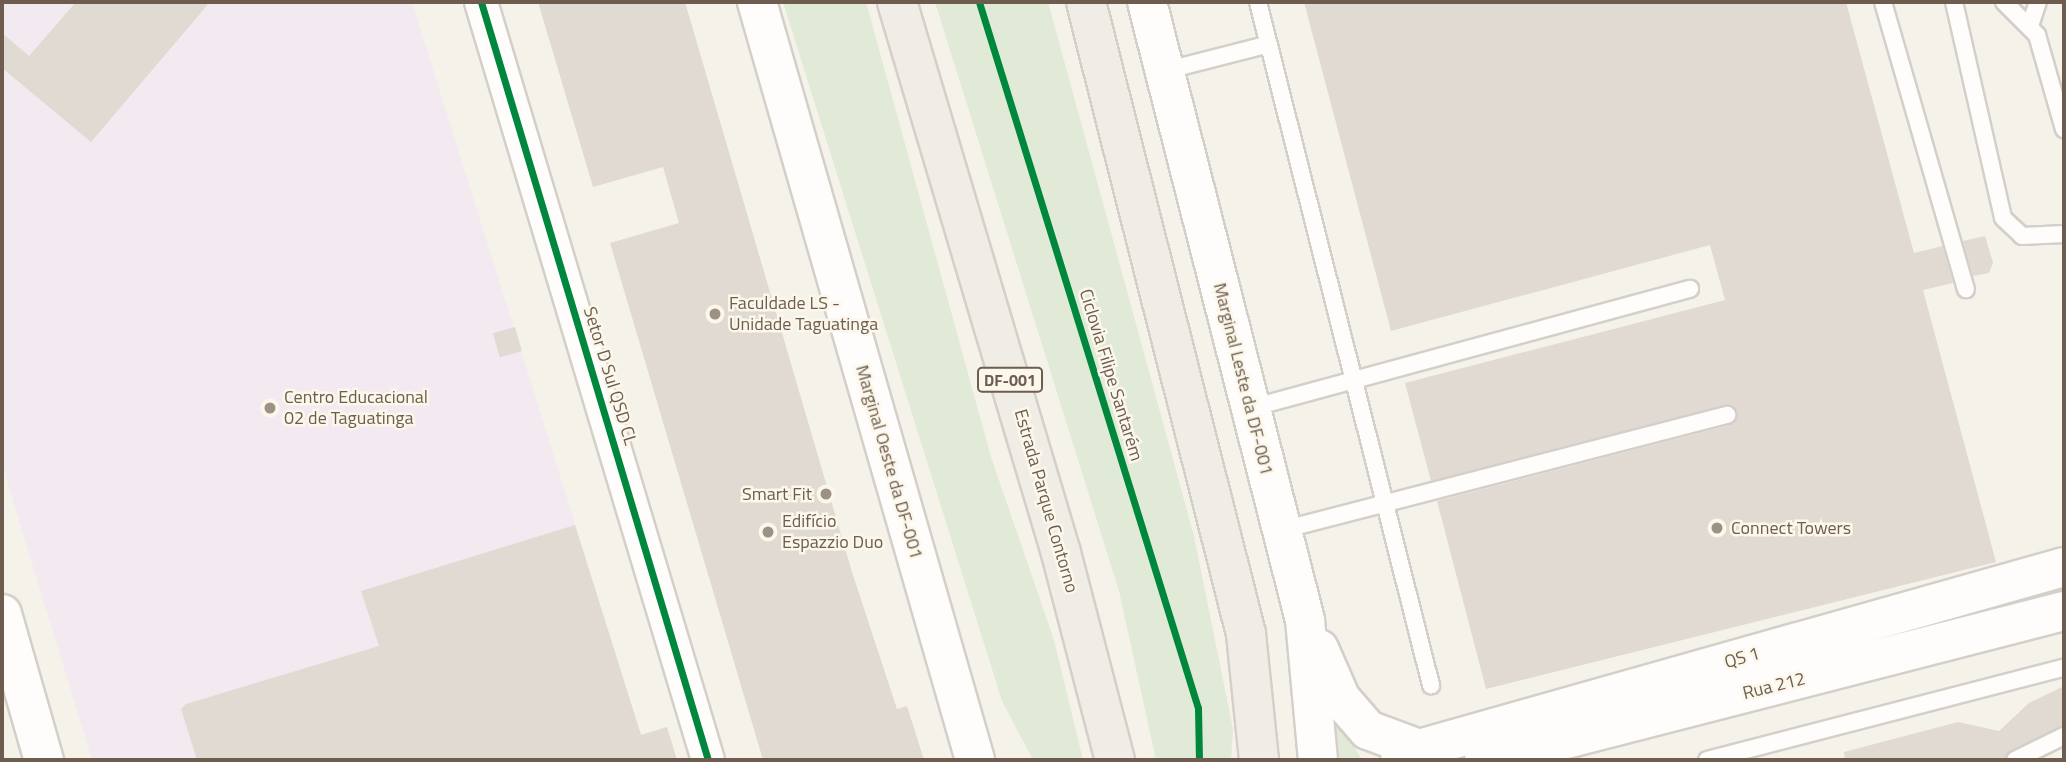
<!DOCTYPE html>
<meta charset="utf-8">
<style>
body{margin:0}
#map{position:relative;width:2066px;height:762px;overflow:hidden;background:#f5f2ea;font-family:"Titillium Web",sans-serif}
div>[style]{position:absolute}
.education>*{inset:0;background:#f2eaf0}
.green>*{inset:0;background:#e1ead6}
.building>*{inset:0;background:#e0dad2;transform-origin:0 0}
.roads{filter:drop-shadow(2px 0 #d4cfc8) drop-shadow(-2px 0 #d4cfc8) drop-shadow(0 2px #d4cfc8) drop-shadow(0 -2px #d4cfc8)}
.service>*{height:16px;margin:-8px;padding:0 8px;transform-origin:8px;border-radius:8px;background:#fefdfc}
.minor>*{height:32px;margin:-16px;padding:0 16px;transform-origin:16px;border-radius:16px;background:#fefdfc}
.secondary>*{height:38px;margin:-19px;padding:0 19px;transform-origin:19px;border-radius:19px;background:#fefdfc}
.trunk>*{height:38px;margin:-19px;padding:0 19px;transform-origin:19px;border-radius:19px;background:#f0ece6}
.cycleway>*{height:7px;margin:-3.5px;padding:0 3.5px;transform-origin:3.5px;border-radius:3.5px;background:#00873e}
.dots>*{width:19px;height:19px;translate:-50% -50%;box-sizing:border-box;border:4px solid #fcf7eb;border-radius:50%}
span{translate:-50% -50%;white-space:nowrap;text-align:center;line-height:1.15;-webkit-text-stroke:5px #fcf7eb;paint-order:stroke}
.shield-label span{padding:2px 5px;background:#fcf7eb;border:2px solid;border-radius:5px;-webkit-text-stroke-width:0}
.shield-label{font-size:16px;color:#6e5d4e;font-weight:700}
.poi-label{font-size:18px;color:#6e5d4e}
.left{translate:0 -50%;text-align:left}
.right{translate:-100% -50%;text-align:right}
.street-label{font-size:18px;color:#6e5d4e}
.frame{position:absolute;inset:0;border:4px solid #6e5d4e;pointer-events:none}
</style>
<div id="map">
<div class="education">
<i style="clip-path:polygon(2px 2px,412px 2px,649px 760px,92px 760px,2px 465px)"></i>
</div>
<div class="green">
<i style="clip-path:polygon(783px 2px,866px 2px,991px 457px,1054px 640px,1083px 760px,1033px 760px,1002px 701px)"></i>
<i style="clip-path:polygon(935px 2px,1048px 2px,1194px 536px,1233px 729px,1231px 760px,1156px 760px,1119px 591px)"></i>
<i style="clip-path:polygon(1323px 698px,1361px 758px,1328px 760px)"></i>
</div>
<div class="building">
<i style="clip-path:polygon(76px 2px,210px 2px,91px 142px,2px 68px,2px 33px,29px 56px)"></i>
<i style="clip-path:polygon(538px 2px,685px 2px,852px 572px,897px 709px,907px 706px,924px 760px,763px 760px,610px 243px,679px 223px,663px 167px,593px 187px)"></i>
<i style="clip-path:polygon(1304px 2px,1846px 2px,1914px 253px,1943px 246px,1953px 283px,1923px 290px,1996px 562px,1486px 689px,1437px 501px,1730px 425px,1737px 412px,1724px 405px,1431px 481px,1405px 383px,1725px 300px,1710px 245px,1391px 331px)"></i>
<i style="clip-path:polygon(1985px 236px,1993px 263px,1989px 273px,1973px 276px,1963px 241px)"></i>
<i style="left:515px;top:327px;width:25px;height:23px;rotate:74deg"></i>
<i style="clip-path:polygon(575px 525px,641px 735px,667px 727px,677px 760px,197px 760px,181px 709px,186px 704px,379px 646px,361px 591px)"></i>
<i style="clip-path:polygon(2064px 686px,2064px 726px,2010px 751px,2005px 760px,1845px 760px,1844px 752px,1958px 722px,1999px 731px,2029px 703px)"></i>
</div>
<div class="roads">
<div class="service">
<i style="left:1258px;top:2px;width:705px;rotate:75.79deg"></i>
<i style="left:1883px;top:2px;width:299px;rotate:73.9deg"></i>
<i style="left:1954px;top:2px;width:221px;rotate:77.2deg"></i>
<i style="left:2003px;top:218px;width:26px;rotate:43deg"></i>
<i style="left:2022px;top:236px;width:42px;rotate:-2.7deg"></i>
<i style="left:2004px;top:2px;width:47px;rotate:45deg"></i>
<i style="left:2037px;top:35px;width:98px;rotate:74deg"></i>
<i style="left:2031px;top:23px;width:22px;rotate:-72deg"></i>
<i style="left:1164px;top:71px;width:108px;rotate:-14.4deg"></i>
<i style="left:1251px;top:408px;width:455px;rotate:-15.2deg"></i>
<i style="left:1282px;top:530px;width:460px;rotate:-14.5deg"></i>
<i style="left:1707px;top:760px;width:369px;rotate:-14.5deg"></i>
<i style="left:2015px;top:760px;width:55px;rotate:-26.1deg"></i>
</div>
<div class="minor">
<i style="left:481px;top:2px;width:791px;rotate:73.33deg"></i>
</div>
<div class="secondary">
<i style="left:757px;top:2px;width:789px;rotate:73.95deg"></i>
<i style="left:1147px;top:2px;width:638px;rotate:75.66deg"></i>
<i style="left:1305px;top:620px;width:141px;rotate:84.7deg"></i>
<i style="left:2px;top:614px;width:152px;rotate:74deg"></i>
<i style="left:1319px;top:649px;width:55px;rotate:66.3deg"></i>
<i style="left:1341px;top:699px;width:41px;rotate:48.9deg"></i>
<i style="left:1368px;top:730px;width:54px;rotate:20.4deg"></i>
<i style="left:1400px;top:760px;width:22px;rotate:-30deg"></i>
<i style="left:1419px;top:749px;width:670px;rotate:-15.76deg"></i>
<i style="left:1484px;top:760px;width:599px;rotate:-14.41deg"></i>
</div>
<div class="trunk">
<i style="left:897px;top:2px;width:575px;rotate:73.42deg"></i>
<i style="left:1061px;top:553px;width:214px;rotate:75.4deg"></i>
<i style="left:1086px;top:2px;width:652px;rotate:75.79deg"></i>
<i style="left:1246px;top:634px;width:127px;rotate:84.1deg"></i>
</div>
</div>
<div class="cycleway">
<i style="left:481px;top:2px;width:791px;rotate:73.33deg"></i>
<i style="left:979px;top:2px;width:739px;rotate:72.77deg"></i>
<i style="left:1198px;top:708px;width:52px;rotate:88.9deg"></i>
</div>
<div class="dots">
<i style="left:715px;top:314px;background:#9d9185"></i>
<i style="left:270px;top:408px;background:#9d9185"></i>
<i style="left:826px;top:494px;background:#9d9185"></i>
<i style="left:1717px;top:528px;background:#9d9185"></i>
<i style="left:768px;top:532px;background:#9d9185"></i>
</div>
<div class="shield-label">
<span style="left:1010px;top:380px">DF-001</span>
</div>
<div class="poi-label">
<span class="left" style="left:729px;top:314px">Faculdade LS -<br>Unidade Taguatinga</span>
<span class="left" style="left:284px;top:408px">Centro Educacional<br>02 de Taguatinga</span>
<span class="right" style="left:812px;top:494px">Smart Fit</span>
<span class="left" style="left:782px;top:532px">Edifício<br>Espazzio Duo</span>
<span class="left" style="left:1731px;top:528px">Connect Towers</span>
</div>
<div class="street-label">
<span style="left:1111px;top:375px;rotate:73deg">Ciclovia Filipe Santarém</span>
<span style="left:610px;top:376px;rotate:73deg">Setor D Sul QSD CL</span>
<span style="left:1243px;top:379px;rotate:76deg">Marginal Leste da DF-001</span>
<span style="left:889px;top:462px;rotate:74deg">Marginal Oeste da DF-001</span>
<span style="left:1046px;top:501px;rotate:74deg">Estrada Parque Contorno</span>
<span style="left:1742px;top:658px;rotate:-16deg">QS 1</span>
<span style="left:1774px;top:686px;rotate:-14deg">Rua 212</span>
</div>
<div class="frame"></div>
</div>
